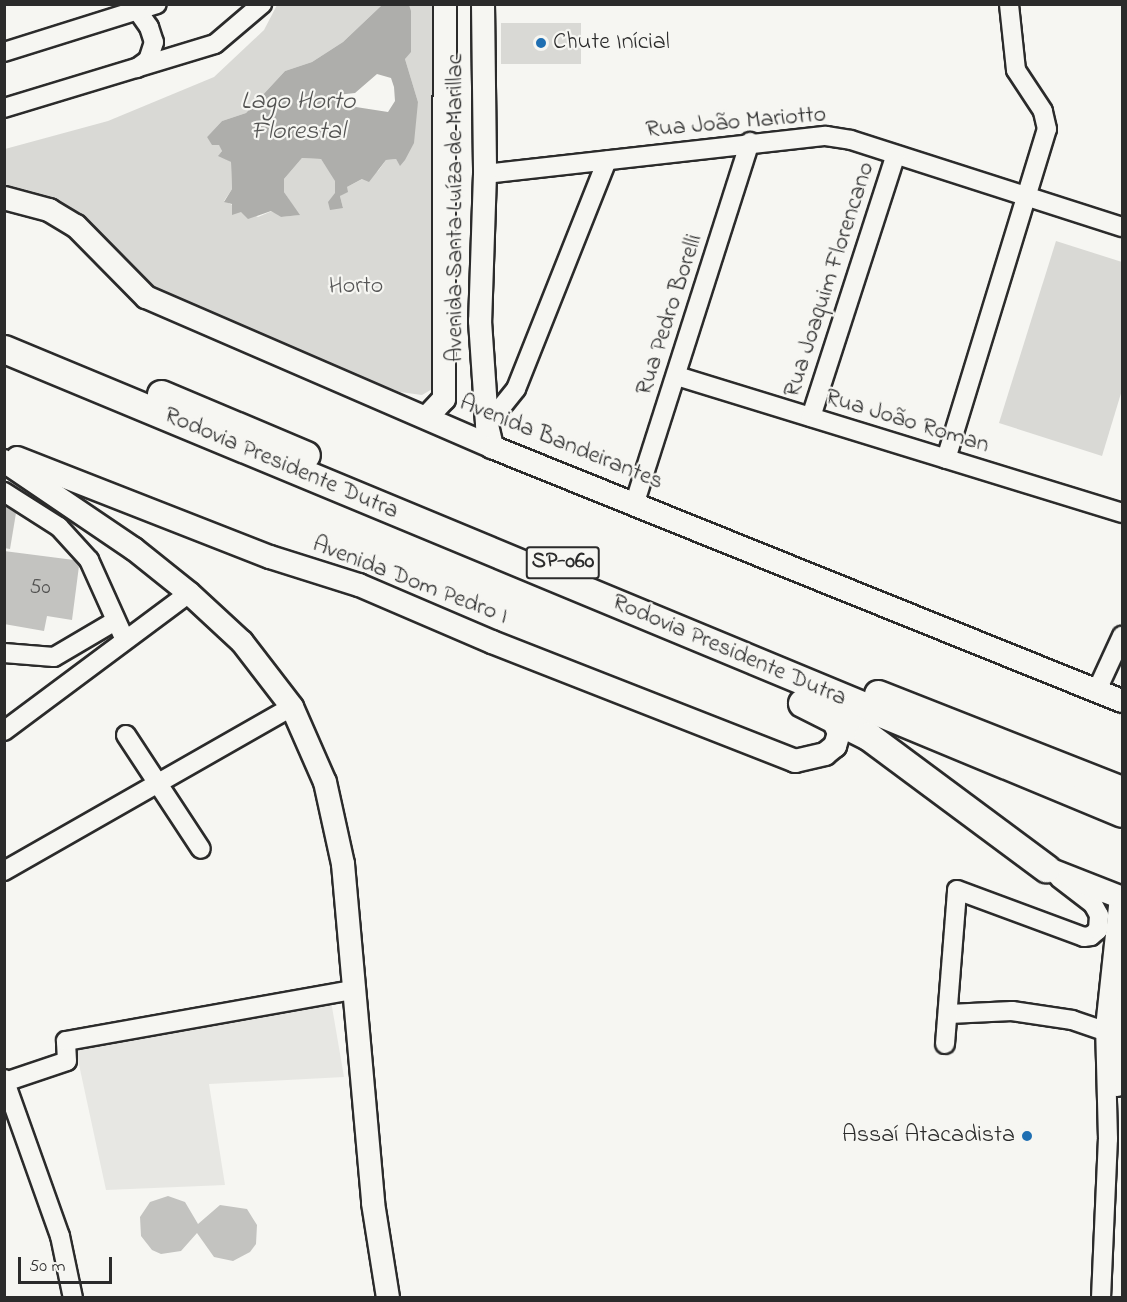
<!DOCTYPE html>
<meta charset="utf-8">
<style>
body{margin:0}
#map{position:relative;width:1127px;height:1302px;overflow:hidden;background:#f6f6f2;font-family:"Indie Flower",sans-serif}
div>[style]{position:absolute}
.built>*{inset:0;background:#e7e7e3}
.green>*{inset:0;background:#d9d9d5;transform-origin:0 0}
.water>*{inset:0;background:#aeaeab}
.building>*{inset:0;background:#c3c3c0}
.roads{filter:drop-shadow(2px 0 #2b2b2b) drop-shadow(-2px 0 #2b2b2b) drop-shadow(0 2px #2b2b2b) drop-shadow(0 -2px #2b2b2b)}
.minor>*{height:18px;margin:-9px;padding:0 9px;transform-origin:9px;border-radius:9px;background:#f6f6f2}
.major>*{height:22px;margin:-11px;padding:0 11px;transform-origin:11px;border-radius:11px;background:#f6f6f2}
.highway>*{height:27px;margin:-13.5px;padding:0 13.5px;transform-origin:13.5px;border-radius:13.5px;background:#f6f6f2}
.dots>*{width:16px;height:16px;translate:-50% -50%;box-sizing:border-box;border:3px solid #f6f6f2;border-radius:50%}
span{translate:-50% -50%;white-space:nowrap;text-align:center;line-height:1.15;-webkit-text-stroke:4.5px #f6f6f2;paint-order:stroke}
.number-label{font-size:21px;color:#515150}
.number-label span{-webkit-text-stroke-width:0}
.shield-label span{padding:2px 4px;background:#f6f6f2;border:2px solid;border-radius:4px;-webkit-text-stroke-width:0}
.shield-label{font-size:22px;color:#2b2b2b;font-weight:700}
.poi-label{font-size:24px;color:#2b2b2b}
.left{translate:0 -50%;text-align:left}
.right{translate:-100% -50%;text-align:right}
.street-label{font-size:24px;color:#2b2b2b}
.park-label{font-size:24px;color:#565656}
.water-label{font-size:26px;color:#525251;font-style:italic}
.frame{position:absolute;inset:0;border:6px solid #2b2b2b;pointer-events:none}
.scale{position:absolute;left:18px;top:1257px;width:94px;height:27px;box-sizing:border-box;border:3px solid #2b2b2b;border-top:0;padding-left:8px;font-size:18px;line-height:21px;white-space:nowrap;color:#2b2b2b;-webkit-text-stroke:4px #f6f6f2;paint-order:stroke}
</style>
<div id="map">
<div class="built">
<i style="clip-path:polygon(331px 1001px,344px 1077px,209px 1084px,225px 1185px,106px 1190px,75px 1046px)"></i>
</div>
<div class="green">
<i style="clip-path:polygon(277px 5px,382px 5px,343px 42px,312px 62px,285px 71px,246px 113px,222px 121px,207px 137px,219px 144px,222px 151px,219px 155px,231px 162px,232px 189px,224px 201px,258px 217px,272px 211px,281px 217px,299px 215px,284px 192px,284px 179px,302px 158px,321px 159px,336px 181px,335px 193px,343px 208px,340px 196px,347px 187px,378px 171px,386px 160px,396px 159px,400px 165px,418px 102px,405px 59px,411px 36px,409px 5px,434px 5px,438px 311px,434px 388px,422px 395px,400px 392px,150px 294px,131px 271px,5px 189px,5px 149px,108px 121px,214px 77px,264px 30px)"></i>
<i style="left:501px;top:23px;width:80px;height:41px"></i>
<i style="clip-path:polygon(1056px 241px,1122px 262px,1122px 390px,1102px 456px,999px 423px)"></i>
</div>
<div class="water">
<i style="clip-path:polygon(evenodd,382px 5px,409px 5px,411px 11px,411px 52px,405px 59px,418px 102px,414px 143px,405px 160px,400px 166px,396px 159px,386px 160px,369px 182px,362px 179px,347px 187px,348px 192px,340px 196px,343px 208px,330px 210px,328px 202px,335px 193px,335px 181px,321px 159px,302px 158px,284px 179px,284px 192px,300px 215px,281px 217px,271px 211px,248px 219px,241px 212px,232px 215px,232px 204px,224px 202px,232px 189px,231px 162px,218px 156px,222px 151px,219px 145px,212px 145px,207px 137px,222px 121px,246px 113px,285px 71px,312px 62px,343px 42px,382px 5px,377px 74px,391px 78px,394px 87px,395px 101px,388px 112px,343px 105px,336px 100px,337px 95px,355px 93px,377px 74px)"></i>
</div>
<div class="building">
<i style="clip-path:polygon(4px 506px,16px 513px,10px 549px,4px 548px)"></i>
<i style="clip-path:polygon(4px 551px,74px 560px,79px 566px,72px 620px,47px 616px,44px 631px,4px 624px)"></i>
<i style="clip-path:polygon(168px 1196px,185px 1202px,198px 1224px,220px 1205px,247px 1209px,257px 1225px,256px 1244px,250px 1252px,233px 1261px,214px 1257px,197px 1233px,181px 1251px,161px 1254px,152px 1250px,141px 1236px,140px 1217px,150px 1202px)"></i>
</div>
<div class="roads">
<div class="minor">
<i style="left:137px;top:10px;width:21px;rotate:55deg"></i>
<i style="left:149px;top:27px;width:16px;rotate:72deg"></i>
<i style="left:154px;top:42px;width:19px;rotate:108deg"></i>
<i style="left:148px;top:60px;width:14px;rotate:144deg"></i>
<i style="left:4px;top:52px;width:160px;rotate:-17.4deg"></i>
<i style="left:4px;top:108px;width:220px;rotate:-16.9deg"></i>
<i style="left:215px;top:44px;width:62px;rotate:-40.4deg"></i>
<i style="left:485px;top:174px;width:343px;rotate:-6.4deg"></i>
<i style="left:826px;top:136px;width:25px;rotate:9deg"></i>
<i style="left:851px;top:140px;width:285px;rotate:17.8deg"></i>
<i style="left:677px;top:376px;width:466px;rotate:17.1deg"></i>
<i style="left:811px;top:417px;width:273px;rotate:-72.1deg"></i>
<i style="left:487px;top:425px;width:46px;rotate:-51.1deg"></i>
<i style="left:516px;top:389px;width:246px;rotate:-68.3deg"></i>
<i style="left:946px;top:459px;width:345px;rotate:-73deg"></i>
<i style="left:1047px;top:129px;width:18px;rotate:-103deg"></i>
<i style="left:1043px;top:111px;width:49px;rotate:-123.4deg"></i>
<i style="left:1016px;top:70px;width:66px;rotate:-96.1deg"></i>
<i style="left:4px;top:492px;width:65px;rotate:32.5deg"></i>
<i style="left:59px;top:527px;width:45px;rotate:47.7deg"></i>
<i style="left:89px;top:560px;width:85px;rotate:65.8deg"></i>
<i style="left:635px;top:502px;width:378px;rotate:-72.3deg"></i>
<i style="left:4px;top:653px;width:50px;rotate:4.6deg"></i>
<i style="left:54px;top:657px;width:71px;rotate:-30.5deg"></i>
<i style="left:1097px;top:690px;width:60px;rotate:-65.2deg"></i>
<i style="left:4px;top:731px;width:231px;rotate:-36.7deg"></i>
<i style="left:126px;top:735px;width:136px;rotate:56.7deg"></i>
<i style="left:4px;top:871px;width:331px;rotate:-29.7deg"></i>
<i style="left:949px;top:1014px;width:63px;rotate:-2.7deg"></i>
<i style="left:1012px;top:1011px;width:61px;rotate:8.5deg"></i>
<i style="left:1072px;top:1020px;width:50px;rotate:18.8deg"></i>
<i style="left:945px;top:1044px;width:154px;rotate:-85.5deg"></i>
<i style="left:957px;top:890px;width:135px;rotate:20.3deg"></i>
<i style="left:1084px;top:937px;width:7px;rotate:-8deg"></i>
<i style="left:1091px;top:936px;width:9px;rotate:-41deg"></i>
<i style="left:1098px;top:930px;width:15px;rotate:-86deg"></i>
<i style="left:1099px;top:915px;width:13px;rotate:-119deg"></i>
<i style="left:1093px;top:904px;width:43px;rotate:-142.6deg"></i>
<i style="left:4px;top:1079px;width:167px;rotate:70.4deg"></i>
<i style="left:60px;top:1236px;width:63px;rotate:78.2deg"></i>
<i style="left:5px;top:1082px;width:65px;rotate:-18.7deg"></i>
<i style="left:67px;top:1061px;width:20px;rotate:-93deg"></i>
<i style="left:66px;top:1041px;width:291px;rotate:-10.1deg"></i>
<i style="left:1117px;top:1087px;width:116px;rotate:-87.5deg"></i>
<i style="left:1101px;top:1298px;width:159px;rotate:-87.5deg"></i>
<i style="left:1108px;top:1139px;width:111px;rotate:-91.5deg"></i>
<i style="left:1105px;top:1028px;width:132px;rotate:-83.9deg"></i>
</div>
<div class="major">
<i style="left:483px;top:4px;width:170px;rotate:89.3deg"></i>
<i style="left:485px;top:174px;width:147px;rotate:91.9deg"></i>
<i style="left:480px;top:321px;width:104px;rotate:86.1deg"></i>
<i style="left:487px;top:425px;width:23px;rotate:77deg"></i>
<i style="left:4px;top:198px;width:47px;rotate:14.9deg"></i>
<i style="left:49px;top:210px;width:31px;rotate:31deg"></i>
<i style="left:76px;top:226px;width:100px;rotate:45.4deg"></i>
<i style="left:146px;top:297px;width:377px;rotate:23.4deg"></i>
<i style="left:492px;top:447px;width:679px;rotate:21.96deg"></i>
<i style="left:427px;top:417px;width:25px;rotate:-47deg"></i>
<i style="left:444px;top:399px;width:395px;rotate:-89.9deg"></i>
<i style="left:17px;top:458px;width:272px;rotate:21.4deg"></i>
<i style="left:270px;top:557px;width:93px;rotate:17.5deg"></i>
<i style="left:359px;top:585px;width:145px;rotate:23.2deg"></i>
<i style="left:492px;top:642px;width:326px;rotate:21.4deg"></i>
<i style="left:795px;top:761px;width:31px;rotate:-13deg"></i>
<i style="left:825px;top:754px;width:13px;rotate:-39deg"></i>
<i style="left:835px;top:746px;width:14px;rotate:-73deg"></i>
<i style="left:839px;top:733px;width:21px;rotate:-115deg"></i>
<i style="left:4px;top:461px;width:157px;rotate:34.1deg"></i>
<i style="left:134px;top:549px;width:70px;rotate:38.7deg"></i>
<i style="left:189px;top:593px;width:72px;rotate:42.8deg"></i>
<i style="left:242px;top:642px;width:82px;rotate:52.4deg"></i>
<i style="left:292px;top:707px;width:82px;rotate:66.3deg"></i>
<i style="left:325px;top:782px;width:84px;rotate:77.6deg"></i>
<i style="left:343px;top:864px;width:340px;rotate:84.9deg"></i>
<i style="left:373px;top:1203px;width:96px;rotate:81deg"></i>
<i style="left:1046px;top:868px;width:82px;rotate:21.5deg"></i>
</div>
<div class="highway">
<i style="left:4px;top:349px;width:1210px;rotate:22.54deg"></i>
<i style="left:161px;top:394px;width:157px;rotate:22.8deg"></i>
<i style="left:878px;top:694px;width:262px;rotate:21.5deg"></i>
<i style="left:802px;top:703px;width:74px;rotate:26.6deg"></i>
<i style="left:868px;top:736px;width:222px;rotate:36.6deg"></i>
</div>
</div>
<div class="dots">
<i style="left:541px;top:43px;background:#1f6fb2"></i>
<i style="left:1027px;top:1136px;background:#1f6fb2"></i>
</div>
<div class="number-label">
<span style="left:40px;top:588px">50</span>
</div>
<div class="shield-label">
<span style="left:563px;top:563px">SP-060</span>
</div>
<div class="poi-label">
<span class="left" style="left:553px;top:43px">Chute Inícial</span>
<span class="right" style="left:1015px;top:1136px">Assaí Atacadista</span>
</div>
<div class="street-label">
<span style="left:736px;top:123px;rotate:-5deg">Rua João Mariotto</span>
<span style="left:456px;top:208px;rotate:-90deg">Avenida Santa Luíza de Marillac</span>
<span style="left:830px;top:280px;rotate:-72deg">Rua Joaquim Florencano</span>
<span style="left:670px;top:315px;rotate:-72deg">Rua Pedro Borelli</span>
<span style="left:907px;top:422px;rotate:17deg">Rua João Roman</span>
<span style="left:561px;top:443px;rotate:22deg">Avenida Bandeirantes</span>
<span style="left:281px;top:464px;rotate:23deg">Rodovia Presidente Dutra</span>
<span style="left:410px;top:581px;rotate:21deg">Avenida Dom Pedro I</span>
<span style="left:729px;top:651px;rotate:23deg">Rodovia Presidente Dutra</span>
</div>
<div class="park-label">
<span style="left:356px;top:287px">Horto</span>
</div>
<div class="water-label">
<span style="left:298px;top:118px">Lago Horto<br>Florestal</span>
</div>
<div class="frame"></div>
<div class="scale">50 m</div>
</div>
